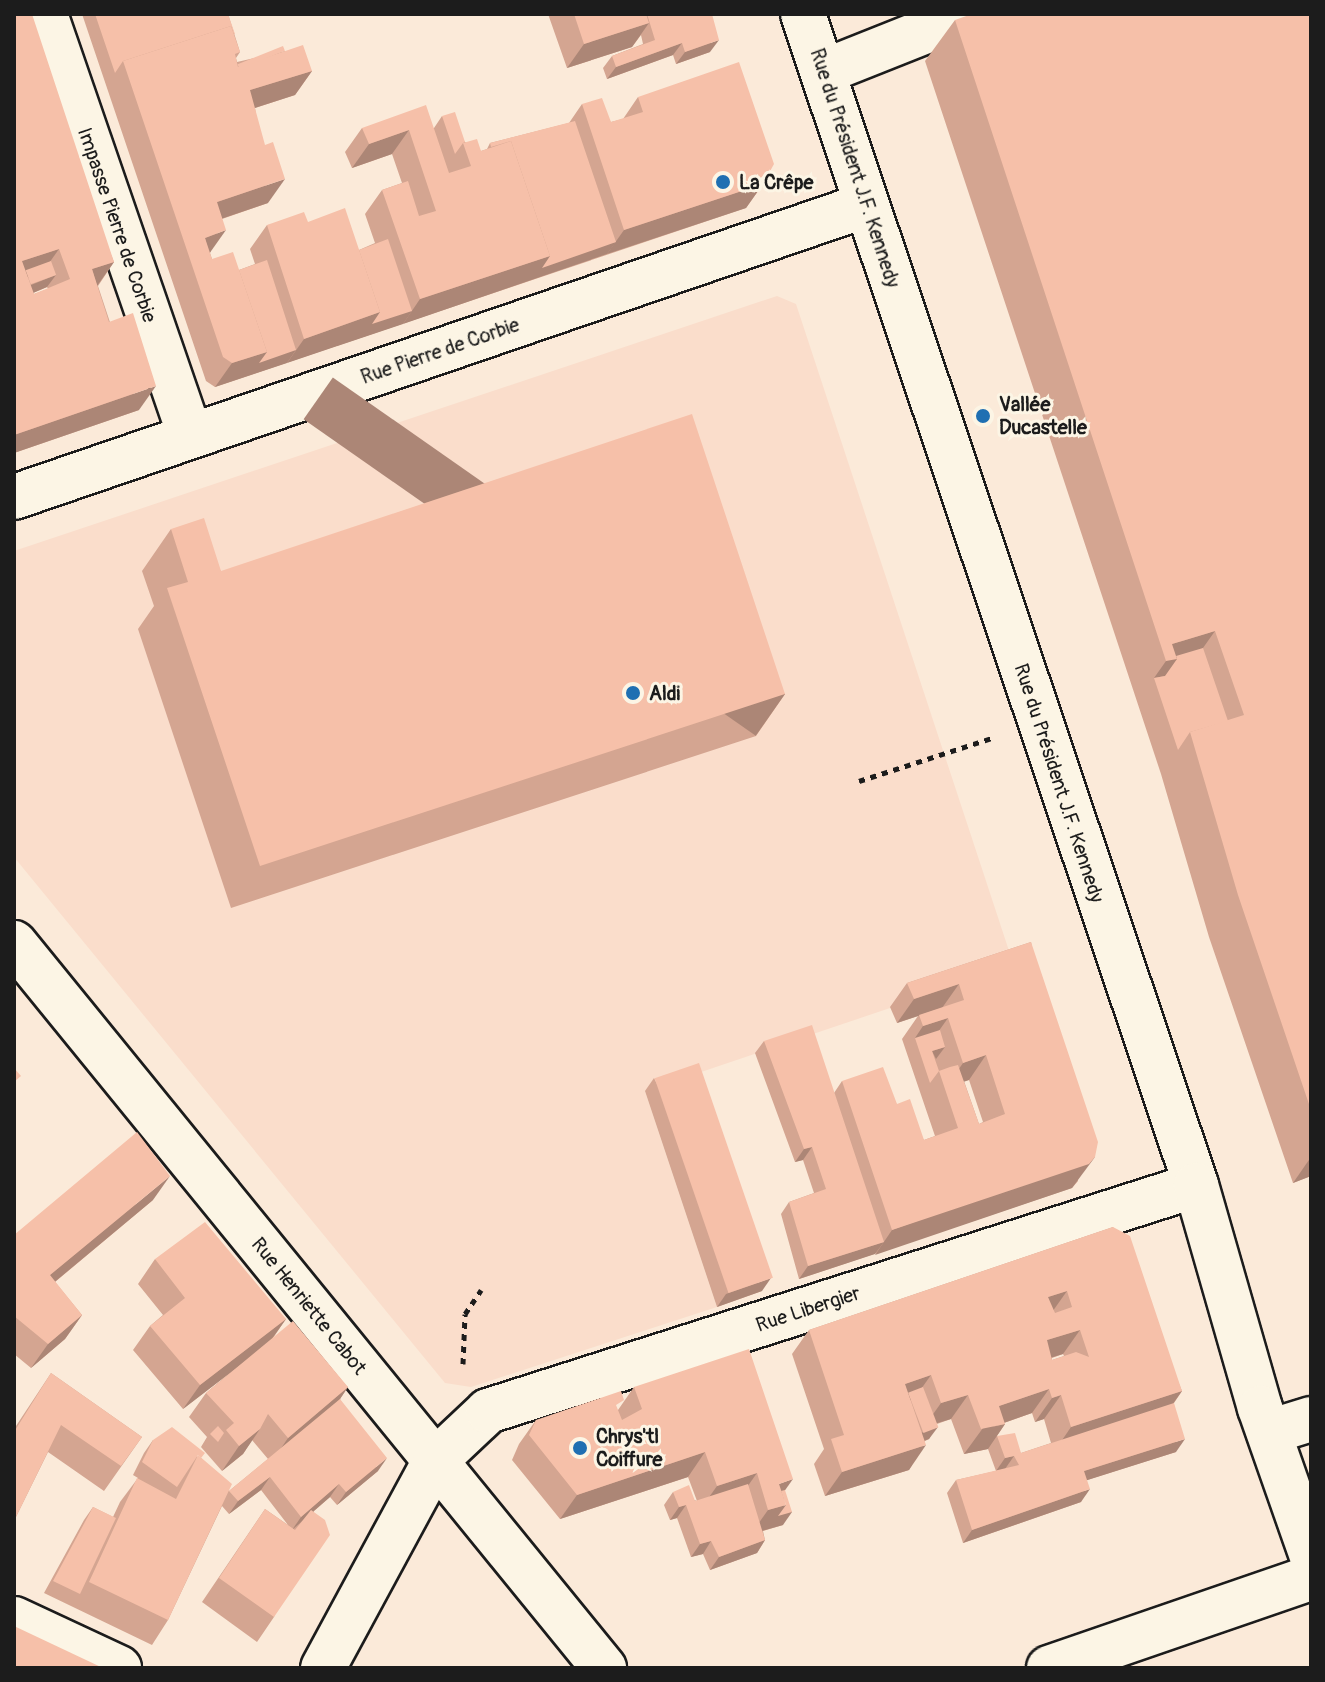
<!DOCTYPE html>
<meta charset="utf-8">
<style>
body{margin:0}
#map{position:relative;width:1325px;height:1682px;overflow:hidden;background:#fbead9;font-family:Pangolin,sans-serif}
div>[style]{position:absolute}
.built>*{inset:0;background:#faddcb}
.path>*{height:5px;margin-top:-2.5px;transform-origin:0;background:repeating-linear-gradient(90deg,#1c1c1c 0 6px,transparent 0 12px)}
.roads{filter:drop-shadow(2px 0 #1c1c1c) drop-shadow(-2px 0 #1c1c1c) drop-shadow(0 2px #1c1c1c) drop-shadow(0 -2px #1c1c1c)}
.minor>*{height:44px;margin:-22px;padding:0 22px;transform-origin:22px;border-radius:22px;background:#fcf5e5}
.major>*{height:44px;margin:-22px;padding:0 22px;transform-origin:22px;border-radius:22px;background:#fcf5e5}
.wall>*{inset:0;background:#d4a591}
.shaded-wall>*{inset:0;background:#ac8676;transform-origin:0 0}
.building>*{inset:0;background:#f6c0a9;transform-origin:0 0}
.dots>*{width:22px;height:22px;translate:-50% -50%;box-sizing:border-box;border:4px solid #fcf5e5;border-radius:50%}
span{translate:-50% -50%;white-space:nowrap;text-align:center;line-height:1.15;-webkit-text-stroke:6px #fcf5e5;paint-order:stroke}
.street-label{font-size:20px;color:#1c1c1c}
.poi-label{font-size:20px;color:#1c1c1c;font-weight:700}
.left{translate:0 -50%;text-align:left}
.frame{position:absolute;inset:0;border:16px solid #1c1c1c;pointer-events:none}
</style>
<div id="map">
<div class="built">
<i style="clip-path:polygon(777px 296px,796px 304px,1014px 966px,645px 1091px,717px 1307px,471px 1387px,445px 1383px,14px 857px,14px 551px)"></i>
</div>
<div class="path">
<i style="left:859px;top:781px;width:140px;rotate:-17.9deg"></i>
<i style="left:463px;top:1364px;width:50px;rotate:-87.7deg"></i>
<i style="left:465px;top:1314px;width:29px;rotate:-56deg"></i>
</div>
<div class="roads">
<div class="minor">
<i style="left:45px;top:14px;width:446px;rotate:71deg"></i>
<i style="left:823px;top:72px;width:157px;rotate:-21.7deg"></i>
<i style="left:14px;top:497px;width:901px;rotate:-18.92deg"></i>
<i style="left:14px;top:943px;width:935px;rotate:50.86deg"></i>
<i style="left:1269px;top:1432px;width:44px;rotate:-17.2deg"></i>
<i style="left:14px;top:1619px;width:116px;rotate:25deg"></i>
<i style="left:323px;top:1668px;width:235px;rotate:-61.6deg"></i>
<i style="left:435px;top:1461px;width:73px;rotate:-43.3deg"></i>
<i style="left:488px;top:1411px;width:743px;rotate:-17.7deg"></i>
</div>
<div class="major">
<i style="left:803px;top:14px;width:1235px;rotate:71.45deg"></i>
<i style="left:1196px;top:1185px;width:232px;rotate:74deg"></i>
<i style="left:1260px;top:1408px;width:155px;rotate:70.7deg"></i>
<i style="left:1049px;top:1668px;width:277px;rotate:-19deg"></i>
</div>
</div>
<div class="wall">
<i style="clip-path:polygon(evenodd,14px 14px,114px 262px,98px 286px,139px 410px,14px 453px,14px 14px,47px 287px,48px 289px,34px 294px,33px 293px,47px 287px)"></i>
<i style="clip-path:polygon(82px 14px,228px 14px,240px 52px,236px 58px,237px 62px,285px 51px,312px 71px,295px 95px,255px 108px,268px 203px,222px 219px,210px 253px,212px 259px,239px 270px,255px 264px,250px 249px,267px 225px,308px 222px,359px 250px,375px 243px,365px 214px,382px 190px,402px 183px,392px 154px,352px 168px,345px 152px,362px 128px,434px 128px,442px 116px,465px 142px,481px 151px,487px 149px,490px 143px,569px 123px,582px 104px,611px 122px,623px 119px,638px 97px,763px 184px,746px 208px,215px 387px,206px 381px)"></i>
<i style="clip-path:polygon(548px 14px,712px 14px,710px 52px,676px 64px,673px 55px,607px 79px,603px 68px,612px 56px,643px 44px,641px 35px,632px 47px,567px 68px)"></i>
<i style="clip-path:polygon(1311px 14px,1311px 1176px,1293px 1183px,1209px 937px,1161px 774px,925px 61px,955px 20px)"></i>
<i style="clip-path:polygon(171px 529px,221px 571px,785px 694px,756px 736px,231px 908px,138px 629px,154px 606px,142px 571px)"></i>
<i style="clip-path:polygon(evenodd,1031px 942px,1078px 1181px,1072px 1188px,799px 1279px,781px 1214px,789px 1202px,814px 1193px,803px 1160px,795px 1162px,755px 1053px,764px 1041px,834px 1093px,842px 1081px,897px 1104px,924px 1140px,935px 1136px,902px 1039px,918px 1016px,897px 1023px,890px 1007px,907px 983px,1031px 942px,969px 1080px,983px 1122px,979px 1124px,964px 1081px,969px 1080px)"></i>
<i style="clip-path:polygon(654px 1078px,762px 1291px,717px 1307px,645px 1091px)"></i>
<i style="clip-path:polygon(153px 1200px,55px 1282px,82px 1315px,65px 1339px,31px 1368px,14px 1354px,14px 1235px)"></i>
<i style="clip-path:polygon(evenodd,1113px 1227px,1182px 1391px,1174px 1403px,1176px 1452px,1087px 1480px,1081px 1502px,963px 1543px,947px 1493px,956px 1480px,996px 1471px,988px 1449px,997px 1436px,988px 1449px,964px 1454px,951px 1419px,937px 1424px,929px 1439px,925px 1441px,909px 1470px,825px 1496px,814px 1464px,824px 1449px,792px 1354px,809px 1330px,1113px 1227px,1063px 1354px,1064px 1356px,1052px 1360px,1052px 1358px,1063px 1354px,1113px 1227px,1032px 1413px,1035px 1422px,1044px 1419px,1051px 1443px,1021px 1453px,997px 1436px,1005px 1424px,1004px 1423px,1032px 1413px)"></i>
<i style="clip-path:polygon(155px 1259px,286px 1319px,273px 1338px,348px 1387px,340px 1399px,378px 1471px,337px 1505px,330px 1497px,314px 1511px,274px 1617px,257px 1642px,202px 1602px,265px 1509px,288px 1525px,261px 1490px,229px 1514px,222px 1506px,168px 1620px,152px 1645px,44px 1593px,84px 1520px,93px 1507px,113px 1517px,120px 1502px,138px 1478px,133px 1475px,144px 1453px,153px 1440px,201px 1458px,229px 1491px,268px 1459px,252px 1440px,243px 1454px,222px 1471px,201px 1447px,207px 1437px,189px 1417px,206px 1393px,231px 1372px,183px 1409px,133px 1350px,150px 1326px,163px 1315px,138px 1284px)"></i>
<i style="clip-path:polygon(51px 1373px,142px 1437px,104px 1491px,48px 1452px,14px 1521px,14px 1429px)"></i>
<i style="clip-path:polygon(634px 1387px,785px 1490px,783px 1525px,763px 1531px,765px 1540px,757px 1553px,710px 1570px,703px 1554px,691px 1557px,677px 1518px,670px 1520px,664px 1505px,673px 1492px,697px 1501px,688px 1477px,560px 1519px,512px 1460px,519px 1444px,536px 1420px,618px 1410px)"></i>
</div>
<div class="shaded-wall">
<i style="clip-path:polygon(649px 23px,632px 47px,567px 68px,584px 44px)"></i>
<i style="clip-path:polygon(719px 40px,710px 52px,676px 64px,685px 52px)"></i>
<i style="clip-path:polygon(682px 43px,673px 55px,607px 79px,616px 67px)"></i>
<i style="clip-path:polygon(312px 71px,295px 95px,233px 115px,250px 90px)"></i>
<i style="clip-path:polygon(409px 130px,392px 154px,352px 168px,369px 144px)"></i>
<i style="clip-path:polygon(285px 179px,268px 203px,200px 226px,217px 202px)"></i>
<i style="clip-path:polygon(763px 184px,746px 208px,607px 254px,624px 230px)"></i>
<i style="clip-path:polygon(226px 230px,209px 254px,205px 238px)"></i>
<i style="clip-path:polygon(616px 242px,607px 254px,403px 324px,420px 299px,550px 256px)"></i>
<i style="clip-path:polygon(59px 249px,42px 273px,18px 281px,22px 261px)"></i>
<i style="clip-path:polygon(114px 262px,97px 286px,92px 269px)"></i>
<i style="clip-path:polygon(56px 275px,47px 287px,14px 301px,21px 289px)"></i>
<i style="clip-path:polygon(412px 311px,403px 324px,287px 363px,304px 339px,380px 312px)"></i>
<i style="clip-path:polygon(296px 350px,287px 363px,215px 387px,232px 363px,267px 352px)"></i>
<i style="clip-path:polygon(156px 386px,139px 410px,14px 453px,14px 435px)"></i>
<i style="clip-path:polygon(1215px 631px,1186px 672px,1154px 678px,1166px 661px,1172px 644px)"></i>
<i style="left:785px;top:694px;width:51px;height:552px;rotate:125deg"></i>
<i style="clip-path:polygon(959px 984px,942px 1008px,897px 1023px,914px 999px)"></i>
<i style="clip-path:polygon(948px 1018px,931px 1042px,915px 1038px,923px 1026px)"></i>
<i style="clip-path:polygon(945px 1047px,936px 1059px,932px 1051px)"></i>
<i style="clip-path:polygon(986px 1055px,969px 1080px,946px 1088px,963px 1063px)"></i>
<i style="clip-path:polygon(812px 1147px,803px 1160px,795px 1162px,804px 1149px)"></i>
<i style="clip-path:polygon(1095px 1157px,1072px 1188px,875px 1255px,892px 1230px)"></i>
<i style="clip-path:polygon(1311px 1157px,1311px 1176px,1293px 1183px)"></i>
<i style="clip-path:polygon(170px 1176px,153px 1200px,33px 1300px,50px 1275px)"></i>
<i style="clip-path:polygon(884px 1242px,875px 1254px,799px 1279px,808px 1266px)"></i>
<i style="clip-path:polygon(771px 1278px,762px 1291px,717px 1307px,726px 1294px)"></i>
<i style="clip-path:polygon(1067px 1291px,1050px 1315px,1048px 1297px)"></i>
<i style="clip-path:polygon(82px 1315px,65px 1339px,31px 1368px,48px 1344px)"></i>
<i style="clip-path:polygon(286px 1319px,269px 1343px,183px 1409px,200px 1385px)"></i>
<i style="clip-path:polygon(1080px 1330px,1063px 1354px,1030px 1364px,1047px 1340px)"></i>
<i style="clip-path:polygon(931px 1375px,914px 1399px,900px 1404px,905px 1384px)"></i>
<i style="clip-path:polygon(348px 1387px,332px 1411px,271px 1463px,288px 1438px)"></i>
<i style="clip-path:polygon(1049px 1389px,1032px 1413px,992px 1427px,1005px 1424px,988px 1449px,964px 1454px,999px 1406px)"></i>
<i style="clip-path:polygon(1182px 1391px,1165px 1415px,1054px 1452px,1071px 1427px)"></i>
<i style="clip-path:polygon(968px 1395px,951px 1419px,924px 1427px,941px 1403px)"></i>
<i style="clip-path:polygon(1061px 1395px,1044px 1419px,1035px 1422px,1052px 1398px)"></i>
<i style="clip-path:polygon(938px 1427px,929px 1439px,903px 1449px,912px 1436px)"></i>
<i style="clip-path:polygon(260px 1429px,243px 1454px,222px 1471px,239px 1446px)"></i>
<i style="clip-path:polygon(1185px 1439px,1176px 1452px,1075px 1484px,1084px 1471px)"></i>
<i style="clip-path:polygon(926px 1445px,909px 1470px,825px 1496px,842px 1472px)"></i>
<i style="clip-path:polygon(705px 1452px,688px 1477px,560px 1519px,577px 1495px)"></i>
<i style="clip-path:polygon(1014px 1456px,1005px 1469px,996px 1471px,1005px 1458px)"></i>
<i style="clip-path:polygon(387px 1458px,378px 1471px,337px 1505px,346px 1492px)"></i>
<i style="clip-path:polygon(757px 1473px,740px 1497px,700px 1510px,717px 1486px)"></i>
<i style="clip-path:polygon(270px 1477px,261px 1490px,229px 1514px,238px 1501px)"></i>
<i style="clip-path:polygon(793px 1479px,776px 1503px,779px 1484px)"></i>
<i style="clip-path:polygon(339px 1484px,330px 1497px,292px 1530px,301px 1517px)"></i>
<i style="clip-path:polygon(1090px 1489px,1081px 1502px,963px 1543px,972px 1530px)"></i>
<i style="clip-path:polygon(686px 1505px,677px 1518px,670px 1520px,679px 1507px)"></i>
<i style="clip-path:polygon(786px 1505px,792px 1512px,783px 1525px,751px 1534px,768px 1510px)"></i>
<i style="clip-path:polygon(765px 1540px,757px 1553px,710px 1570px,719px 1557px)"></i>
<i style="clip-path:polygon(711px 1541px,703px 1554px,691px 1557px,700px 1544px)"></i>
</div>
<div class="building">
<i style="clip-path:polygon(evenodd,14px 14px,32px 14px,114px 262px,92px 269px,109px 322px,133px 313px,156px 386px,14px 435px,14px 14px,59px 249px,70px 279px,34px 294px,22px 261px,59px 249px)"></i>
<i style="clip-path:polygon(95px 14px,228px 14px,235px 34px,234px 34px,231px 26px,123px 61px,115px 73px)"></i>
<i style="clip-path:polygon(574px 14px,646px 14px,649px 23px,584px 44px)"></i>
<i style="clip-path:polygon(647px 14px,712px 14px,719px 40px,685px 52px,682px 43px,616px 67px,612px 56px,655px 40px)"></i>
<i style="clip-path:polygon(972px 14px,1311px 14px,1311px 1110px,1238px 895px,1190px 732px,1244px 715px,1215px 631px,1172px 644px,1177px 659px,1166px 661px,955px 20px)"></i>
<i style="clip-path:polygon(231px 26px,240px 52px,235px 54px,238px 67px,303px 45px,312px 71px,250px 90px,265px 145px,273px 142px,285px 179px,217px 202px,226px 230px,205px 238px,212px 259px,233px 252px,267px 352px,232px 363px,223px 357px,123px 61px)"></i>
<i style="left:283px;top:46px;width:5px;height:49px;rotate:68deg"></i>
<i style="clip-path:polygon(739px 62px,774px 164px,763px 184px,624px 230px,582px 104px,602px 98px,611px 122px,643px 112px,638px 97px)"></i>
<i style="clip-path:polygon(426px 105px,449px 173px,471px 166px,463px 143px,477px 139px,481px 151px,511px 141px,550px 256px,420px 299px,382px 190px,408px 181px,419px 216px,436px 211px,409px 130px,369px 144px,362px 128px)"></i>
<i style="clip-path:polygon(455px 112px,465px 142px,463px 143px,455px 154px,442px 116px)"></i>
<i style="clip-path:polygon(575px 121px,616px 242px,542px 268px,550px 256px,511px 141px,491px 147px,490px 143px)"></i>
<i style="clip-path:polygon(345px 208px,380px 312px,304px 339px,267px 225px,304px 212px,308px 222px)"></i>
<i style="clip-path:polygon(388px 239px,412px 311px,372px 324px,380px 312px,359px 250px)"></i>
<i style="clip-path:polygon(267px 260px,296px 350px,259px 363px,267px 352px,239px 270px)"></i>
<i style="left:51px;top:261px;width:15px;height:27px;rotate:70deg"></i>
<i style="clip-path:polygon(692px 414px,785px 694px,260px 866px,167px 588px,188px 582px,171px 529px,204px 518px,221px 571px)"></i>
<i style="clip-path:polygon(1203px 648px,1228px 721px,1190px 732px,1178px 750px,1154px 678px,1165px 676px,1177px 659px,1176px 656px)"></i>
<i style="clip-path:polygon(1031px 942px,1098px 1142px,1095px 1157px,1089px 1164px,892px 1230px,842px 1081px,883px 1067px,897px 1104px,910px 1099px,924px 1140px,958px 1128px,939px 1071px,950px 1067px,958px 1065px,979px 1124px,1005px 1114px,986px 1055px,963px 1063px,948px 1018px,923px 1026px,919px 1015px,964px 1000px,959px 984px,914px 999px,907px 983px)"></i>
<i style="clip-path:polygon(812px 1025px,884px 1242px,808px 1266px,789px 1202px,826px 1189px,812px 1147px,804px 1149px,764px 1041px)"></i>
<i style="clip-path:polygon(940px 1030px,945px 1047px,932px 1051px,939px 1071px,930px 1083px,915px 1038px)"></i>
<i style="left:699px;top:1063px;width:227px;height:47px;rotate:71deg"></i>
<i style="clip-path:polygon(14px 1068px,21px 1076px,14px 1082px)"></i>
<i style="clip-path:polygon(137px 1132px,170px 1176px,50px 1275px,82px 1315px,48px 1344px,14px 1316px,14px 1235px)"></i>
<i style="clip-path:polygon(205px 1222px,286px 1319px,200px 1385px,150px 1326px,185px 1298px,155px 1259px)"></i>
<i style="clip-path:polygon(evenodd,1113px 1227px,1130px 1236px,1182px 1391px,1071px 1427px,1061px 1395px,1052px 1398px,1049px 1389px,999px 1406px,1005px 1424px,981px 1429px,968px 1395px,941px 1403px,931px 1375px,905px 1384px,926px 1445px,842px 1472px,831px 1439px,844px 1435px,809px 1330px,1113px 1227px,1067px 1291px,1072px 1307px,1055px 1313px,1048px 1297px,1067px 1291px,1113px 1227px,1080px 1330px,1089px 1357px,1076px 1352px,1052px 1360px,1047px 1340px,1080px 1330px)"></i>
<i style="clip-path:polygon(293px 1321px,348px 1387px,288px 1438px,268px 1414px,260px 1429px,239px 1446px,226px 1430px,234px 1423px,206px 1393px)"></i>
<i style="clip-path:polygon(749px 1349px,793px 1479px,779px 1484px,786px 1505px,768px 1510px,757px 1473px,717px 1486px,705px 1452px,577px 1495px,529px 1435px,536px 1420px,621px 1391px,624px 1400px,616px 1405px,622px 1420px,642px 1409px,634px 1387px)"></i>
<i style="clip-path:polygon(51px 1373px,142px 1437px,121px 1466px,61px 1425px,14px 1521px,14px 1432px)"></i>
<i style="left:923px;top:1387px;width:43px;height:16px;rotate:69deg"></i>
<i style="clip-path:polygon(340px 1399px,387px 1458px,346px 1492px,339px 1484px,301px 1517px,270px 1477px,238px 1501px,229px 1491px)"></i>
<i style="clip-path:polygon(1174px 1403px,1185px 1439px,1084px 1471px,1090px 1489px,972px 1530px,956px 1480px,1019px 1465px,1014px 1456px,1005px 1458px,997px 1436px,1015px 1433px,1021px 1453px)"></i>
<i style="clip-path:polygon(218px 1426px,224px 1433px,218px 1442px,210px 1434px)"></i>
<i style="clip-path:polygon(172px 1427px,205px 1453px,201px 1458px,198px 1455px,177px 1487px,142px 1462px,153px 1440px)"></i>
<i style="clip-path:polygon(198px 1455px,232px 1484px,168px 1620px,89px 1582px,137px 1478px,176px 1499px)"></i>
<i style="clip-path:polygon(748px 1484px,765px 1540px,719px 1557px,711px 1541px,700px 1544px,686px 1505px,679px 1507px,673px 1492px,689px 1485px,695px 1501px)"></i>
<i style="clip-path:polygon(785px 1490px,792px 1512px,778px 1516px,786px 1505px,781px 1491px)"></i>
<i style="clip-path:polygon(93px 1507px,116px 1518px,80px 1594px,53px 1581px)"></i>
<i style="clip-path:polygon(265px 1509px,295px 1530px,311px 1510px,325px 1520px,330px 1535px,274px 1617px,219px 1578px)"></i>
<i style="clip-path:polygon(14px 1626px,103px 1668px,14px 1668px)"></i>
</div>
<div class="dots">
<i style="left:723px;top:182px;background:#1f6fb2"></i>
<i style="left:983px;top:416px;background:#1f6fb2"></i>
<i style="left:633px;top:693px;background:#1f6fb2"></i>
<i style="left:580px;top:1448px;background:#1f6fb2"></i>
</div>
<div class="street-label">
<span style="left:855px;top:168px;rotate:72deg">Rue du Président J.F. Kennedy</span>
<span style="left:117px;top:225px;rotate:71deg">Impasse Pierre de Corbie</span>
<span style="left:440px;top:351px;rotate:-19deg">Rue Pierre de Corbie</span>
<span style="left:1059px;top:783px;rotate:72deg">Rue du Président J.F. Kennedy</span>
<span style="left:309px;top:1306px;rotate:51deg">Rue Henriette Cabot</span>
<span style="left:808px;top:1309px;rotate:-18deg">Rue Libergier</span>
</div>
<div class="poi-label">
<span class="left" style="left:739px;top:182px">La Crêpe</span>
<span class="left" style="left:999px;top:416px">Vallée<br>Ducastelle</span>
<span class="left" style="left:649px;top:693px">Aldi</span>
<span class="left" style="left:596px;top:1448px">Chrys'tl<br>Coiffure</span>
</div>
<div class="frame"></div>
</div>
